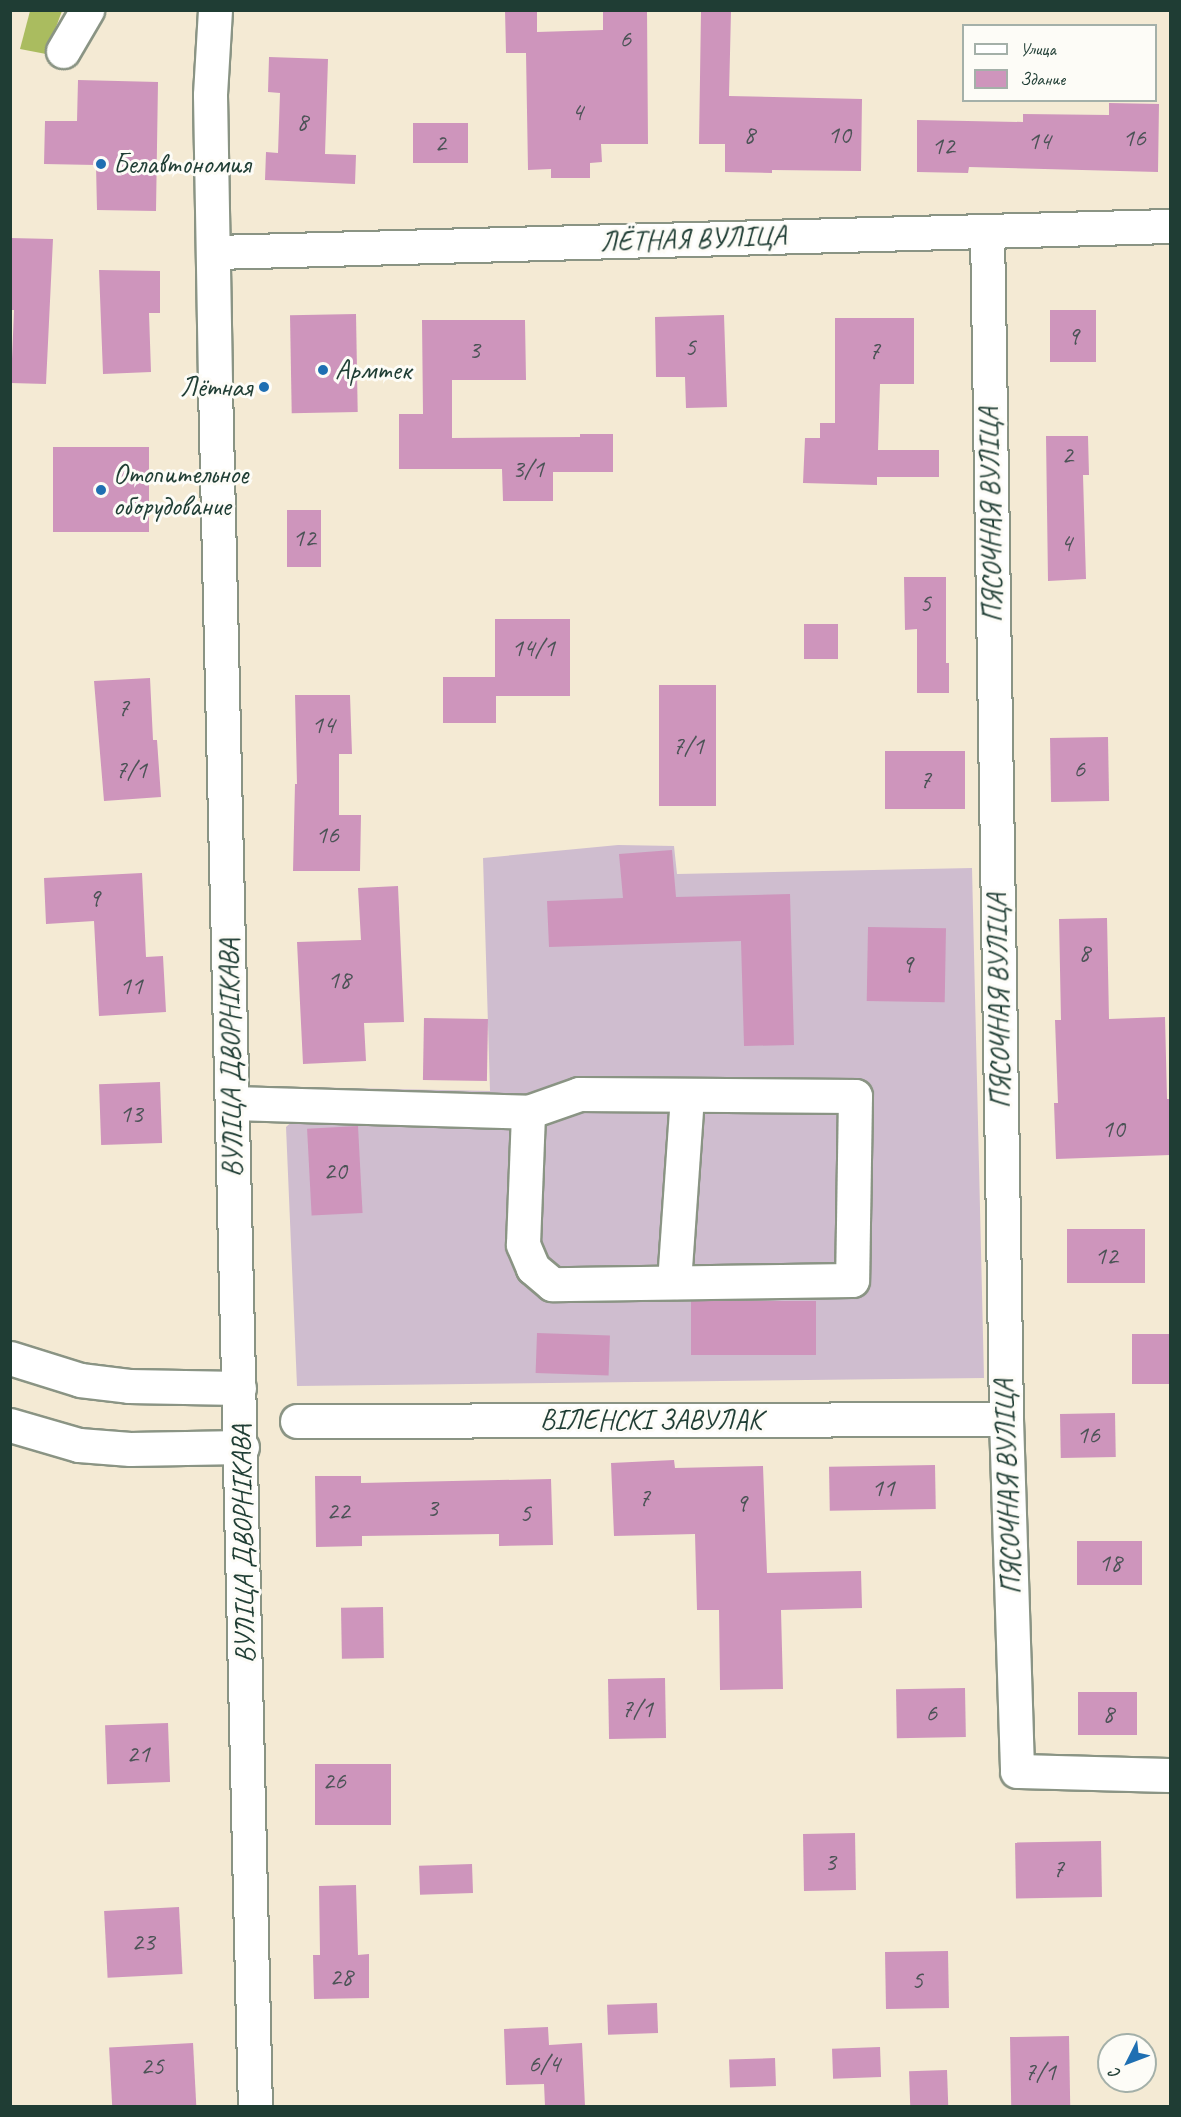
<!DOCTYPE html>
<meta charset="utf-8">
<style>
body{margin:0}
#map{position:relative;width:1181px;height:2117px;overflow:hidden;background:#f4ead4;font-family:Caveat,sans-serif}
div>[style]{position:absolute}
.industrial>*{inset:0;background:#cfbdcf}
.green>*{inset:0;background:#aabc5f}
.building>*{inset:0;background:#ce95bc;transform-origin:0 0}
.roads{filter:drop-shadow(2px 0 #8a9484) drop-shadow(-2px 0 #8a9484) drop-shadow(0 2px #8a9484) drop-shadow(0 -2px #8a9484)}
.minor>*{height:33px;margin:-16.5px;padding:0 16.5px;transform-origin:16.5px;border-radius:16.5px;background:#fff}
.major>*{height:33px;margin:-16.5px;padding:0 16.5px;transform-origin:16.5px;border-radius:16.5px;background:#fff}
.dots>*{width:16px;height:16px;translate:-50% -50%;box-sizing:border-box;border:3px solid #fdfcf7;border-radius:50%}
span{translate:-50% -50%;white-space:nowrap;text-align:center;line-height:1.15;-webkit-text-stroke:6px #fdfcf7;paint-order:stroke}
.number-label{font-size:26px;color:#4b5356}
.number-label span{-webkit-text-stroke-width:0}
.poi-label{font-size:28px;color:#1f3d34}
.left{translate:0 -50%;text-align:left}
.right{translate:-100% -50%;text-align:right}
.street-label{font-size:28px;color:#1f3d34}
.frame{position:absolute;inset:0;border:12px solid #1f3d34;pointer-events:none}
.legend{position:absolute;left:962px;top:24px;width:195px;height:78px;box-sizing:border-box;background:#fdfcf7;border:2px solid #a4b0a9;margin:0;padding:8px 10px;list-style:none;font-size:18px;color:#1f3d34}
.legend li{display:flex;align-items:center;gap:12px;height:30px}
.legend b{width:30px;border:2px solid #a4b0a9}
.north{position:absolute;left:1097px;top:2033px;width:60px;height:60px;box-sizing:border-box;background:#fdfcf7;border:2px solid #a4b0a9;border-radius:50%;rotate:228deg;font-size:16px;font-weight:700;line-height:24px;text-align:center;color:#1f3d34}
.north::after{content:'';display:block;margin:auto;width:21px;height:27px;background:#1f6fb2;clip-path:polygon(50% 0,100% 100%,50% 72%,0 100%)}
</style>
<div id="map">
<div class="industrial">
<i style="clip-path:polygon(618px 845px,674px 846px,677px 874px,972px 868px,984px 1378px,297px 1386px,286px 1127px,297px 1117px,297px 1087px,490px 1091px,483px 858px)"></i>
</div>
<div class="green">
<i style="clip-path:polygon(30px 11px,62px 11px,46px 54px,20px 49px)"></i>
</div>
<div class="building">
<i style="clip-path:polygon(505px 10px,537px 10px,537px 32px,603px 30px,603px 10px,647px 10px,648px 144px,601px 144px,602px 162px,590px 163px,590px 178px,551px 178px,551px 169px,528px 170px,526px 53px,506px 53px)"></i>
<i style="clip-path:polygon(701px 11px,731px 11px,729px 96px,862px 99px,861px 171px,772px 170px,772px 173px,725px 172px,725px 144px,699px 144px)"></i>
<i style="clip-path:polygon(269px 57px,328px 59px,325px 154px,356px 155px,355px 184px,265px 180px,266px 152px,278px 153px,280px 93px,268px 92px)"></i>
<i style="clip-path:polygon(78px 80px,158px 82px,156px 211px,97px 210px,96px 165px,44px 164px,45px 121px,77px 121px)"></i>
<i style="clip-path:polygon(1109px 103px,1159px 104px,1158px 172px,969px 167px,968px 173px,917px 172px,917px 120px,1023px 122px,1023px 114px,1109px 115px)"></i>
<i style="left:413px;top:123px;width:55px;height:40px"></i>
<i style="clip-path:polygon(10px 238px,53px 239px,46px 384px,11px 383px,14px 310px,10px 310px)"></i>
<i style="clip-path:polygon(99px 270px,160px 271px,160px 313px,149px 313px,151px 372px,103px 374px)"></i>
<i style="left:1050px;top:310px;width:46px;height:52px"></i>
<i style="left:356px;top:314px;width:98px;height:66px;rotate:89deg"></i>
<i style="clip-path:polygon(724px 315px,727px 407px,686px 408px,685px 377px,656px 377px,655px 317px)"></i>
<i style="clip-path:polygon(835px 318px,914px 318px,914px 384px,880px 384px,878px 450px,939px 450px,939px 477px,877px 477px,877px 485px,803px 483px,805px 438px,820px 438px,820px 423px,835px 423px)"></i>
<i style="clip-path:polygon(422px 320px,525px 320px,526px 380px,452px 380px,452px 438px,580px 437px,580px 434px,613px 434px,613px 472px,553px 472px,553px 501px,503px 501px,502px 469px,399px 469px,399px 414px,423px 414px)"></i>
<i style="clip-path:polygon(1046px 436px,1088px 436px,1089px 475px,1083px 475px,1086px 579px,1048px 581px)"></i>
<i style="left:53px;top:447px;width:96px;height:85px"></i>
<i style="left:287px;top:510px;width:34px;height:57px"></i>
<i style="clip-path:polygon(904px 577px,946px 577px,946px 663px,949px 663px,949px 693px,917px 693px,917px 629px,905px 630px)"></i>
<i style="clip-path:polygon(495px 619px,570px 619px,570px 696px,496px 696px,496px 723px,443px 723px,443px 677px,495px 677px)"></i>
<i style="left:804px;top:624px;width:34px;height:35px"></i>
<i style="clip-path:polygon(150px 678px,153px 740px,157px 740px,161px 797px,104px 801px,94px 681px)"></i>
<i style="left:716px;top:685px;width:121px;height:57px;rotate:90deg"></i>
<i style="clip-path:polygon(295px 695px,350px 695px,352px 754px,339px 754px,339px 815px,361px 815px,360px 871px,293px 871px,295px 784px,297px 784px)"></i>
<i style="left:1108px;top:737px;width:64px;height:58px;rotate:89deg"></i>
<i style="left:885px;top:751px;width:80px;height:58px"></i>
<i style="clip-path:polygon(672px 850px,676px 897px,790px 894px,794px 1045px,744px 1046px,741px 941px,549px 947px,547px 901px,623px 898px,619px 854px)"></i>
<i style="clip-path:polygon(142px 873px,146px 957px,163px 956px,166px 1012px,99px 1016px,94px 921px,46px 924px,44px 878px)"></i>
<i style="clip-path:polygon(398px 886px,404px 1022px,364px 1023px,366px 1061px,303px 1064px,297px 942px,361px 940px,358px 888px)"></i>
<i style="clip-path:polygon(1107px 918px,1109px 1019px,1165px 1017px,1167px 1099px,1170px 1099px,1170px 1155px,1056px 1159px,1054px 1103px,1058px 1103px,1055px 1020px,1061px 1020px,1059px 919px)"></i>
<i style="left:868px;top:927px;width:78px;height:74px;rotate:1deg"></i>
<i style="left:424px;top:1018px;width:64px;height:62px;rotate:1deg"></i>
<i style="left:160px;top:1082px;width:61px;height:61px;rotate:88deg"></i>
<i style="left:358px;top:1126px;width:87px;height:51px;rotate:87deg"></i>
<i style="left:1067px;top:1229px;width:78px;height:54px"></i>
<i style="left:691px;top:1301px;width:125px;height:54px"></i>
<i style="left:537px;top:1333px;width:73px;height:40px;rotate:2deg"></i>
<i style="left:1132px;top:1334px;width:38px;height:50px"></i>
<i style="left:1115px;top:1413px;width:44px;height:55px;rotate:89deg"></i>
<i style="clip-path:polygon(674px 1460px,675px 1468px,763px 1466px,767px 1573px,861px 1571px,862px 1608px,781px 1610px,783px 1689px,720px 1690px,719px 1610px,697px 1610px,695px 1534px,614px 1536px,611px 1463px)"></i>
<i style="left:935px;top:1465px;width:44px;height:106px;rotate:89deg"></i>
<i style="clip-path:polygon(315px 1476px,361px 1476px,361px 1483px,551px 1479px,553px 1545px,499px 1546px,499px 1534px,362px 1536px,362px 1546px,316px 1547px)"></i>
<i style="left:1077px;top:1541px;width:65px;height:44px"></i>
<i style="left:383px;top:1607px;width:51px;height:42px;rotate:89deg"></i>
<i style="left:665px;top:1678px;width:60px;height:57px;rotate:89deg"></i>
<i style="left:965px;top:1688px;width:49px;height:69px;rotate:89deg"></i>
<i style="left:1078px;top:1692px;width:59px;height:43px"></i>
<i style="left:168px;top:1723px;width:59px;height:63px;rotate:88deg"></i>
<i style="left:315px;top:1764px;width:76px;height:61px"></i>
<i style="left:855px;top:1833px;width:57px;height:52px;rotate:89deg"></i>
<i style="left:1101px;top:1841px;width:56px;height:86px;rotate:89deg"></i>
<i style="left:472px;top:1864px;width:29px;height:53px;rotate:88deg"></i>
<i style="clip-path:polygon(356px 1885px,358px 1955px,369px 1954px,369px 1998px,314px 1999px,313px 1955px,320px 1955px,319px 1886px)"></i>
<i style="left:179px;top:1907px;width:67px;height:75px;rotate:87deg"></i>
<i style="left:948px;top:1951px;width:57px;height:63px;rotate:89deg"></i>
<i style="left:657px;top:2003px;width:30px;height:50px;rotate:88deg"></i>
<i style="clip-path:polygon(548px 2027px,549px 2045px,582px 2043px,585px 2106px,545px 2106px,544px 2084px,506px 2085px,504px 2029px)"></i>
<i style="left:1069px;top:2036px;width:70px;height:59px;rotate:89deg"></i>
<i style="left:193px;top:2043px;width:63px;height:84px;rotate:87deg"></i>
<i style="left:880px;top:2047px;width:30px;height:48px;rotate:88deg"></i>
<i style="left:775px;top:2058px;width:28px;height:46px;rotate:88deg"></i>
<i style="left:947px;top:2070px;width:36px;height:38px;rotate:88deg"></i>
</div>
<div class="roads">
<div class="minor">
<i style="left:63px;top:51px;width:48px;rotate:-59.7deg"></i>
<i style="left:987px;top:231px;width:1188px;rotate:89.08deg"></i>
<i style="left:1006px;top:1419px;width:352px;rotate:88.2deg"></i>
<i style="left:1017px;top:1771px;width:153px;rotate:1.5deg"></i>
<i style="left:215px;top:252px;width:955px;rotate:-1.56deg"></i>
<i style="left:233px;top:1103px;width:295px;rotate:1.7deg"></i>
<i style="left:528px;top:1112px;width:54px;rotate:-19.4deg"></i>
<i style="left:579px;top:1094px;width:276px;rotate:0.4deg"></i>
<i style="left:855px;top:1096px;width:184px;rotate:90.9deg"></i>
<i style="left:852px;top:1280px;width:300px;rotate:179.2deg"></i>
<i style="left:552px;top:1284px;width:25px;rotate:-140deg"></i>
<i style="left:533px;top:1268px;width:26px;rotate:-113deg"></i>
<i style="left:523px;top:1244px;width:132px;rotate:-87.8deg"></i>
<i style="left:674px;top:1282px;width:187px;rotate:-86deg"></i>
<i style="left:297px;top:1421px;width:709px;rotate:-0.16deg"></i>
</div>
<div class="major">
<i style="left:215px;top:10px;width:85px;rotate:93.4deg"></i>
<i style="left:210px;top:95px;width:292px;rotate:89deg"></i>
<i style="left:215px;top:387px;width:1719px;rotate:88.67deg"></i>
<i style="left:10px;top:1358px;width:73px;rotate:17.4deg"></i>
<i style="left:80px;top:1380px;width:49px;rotate:7deg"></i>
<i style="left:129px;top:1386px;width:110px;rotate:1deg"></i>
<i style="left:10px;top:1425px;width:72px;rotate:16.2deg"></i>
<i style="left:79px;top:1445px;width:51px;rotate:4.5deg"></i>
<i style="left:130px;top:1449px;width:112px;rotate:-1deg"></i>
</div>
</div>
<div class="dots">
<i style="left:101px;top:164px;background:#1f6fb2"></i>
<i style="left:323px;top:370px;background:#1f6fb2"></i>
<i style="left:264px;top:387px;background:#1f6fb2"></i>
<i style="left:101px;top:490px;background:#1f6fb2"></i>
</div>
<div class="number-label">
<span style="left:625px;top:39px">6</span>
<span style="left:577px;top:112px">4</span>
<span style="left:302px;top:122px">8</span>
<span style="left:749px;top:135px">8</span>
<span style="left:839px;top:135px">10</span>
<span style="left:1134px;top:138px">16</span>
<span style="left:1039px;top:141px">14</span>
<span style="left:440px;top:143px">2</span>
<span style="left:943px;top:146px">12</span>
<span style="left:1073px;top:336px">9</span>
<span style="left:690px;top:347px">5</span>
<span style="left:474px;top:350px">3</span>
<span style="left:874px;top:351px">7</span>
<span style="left:1067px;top:455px">2</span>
<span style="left:528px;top:469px">3/1</span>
<span style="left:304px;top:538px">12</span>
<span style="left:1066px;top:543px">4</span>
<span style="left:925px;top:603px">5</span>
<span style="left:533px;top:648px">14/1</span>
<span style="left:123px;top:708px">7</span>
<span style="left:323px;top:725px">14</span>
<span style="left:688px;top:746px">7/1</span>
<span style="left:1079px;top:769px">6</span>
<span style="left:131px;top:770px">7/1</span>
<span style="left:925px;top:780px">7</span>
<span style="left:327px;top:835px">16</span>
<span style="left:94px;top:898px">9</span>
<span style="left:1084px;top:953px">8</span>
<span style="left:907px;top:964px">9</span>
<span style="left:339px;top:980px">18</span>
<span style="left:131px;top:986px">11</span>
<span style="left:131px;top:1114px">13</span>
<span style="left:1113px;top:1129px">10</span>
<span style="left:335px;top:1171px">20</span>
<span style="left:1106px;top:1256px">12</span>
<span style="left:1088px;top:1435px">16</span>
<span style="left:883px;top:1488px">11</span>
<span style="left:644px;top:1498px">7</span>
<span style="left:741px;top:1503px">9</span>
<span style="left:432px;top:1508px">3</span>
<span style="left:338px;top:1511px">22</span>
<span style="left:525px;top:1513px">5</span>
<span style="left:1110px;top:1563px">18</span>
<span style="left:637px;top:1709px">7/1</span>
<span style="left:931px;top:1713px">6</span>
<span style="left:1108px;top:1714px">8</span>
<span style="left:138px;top:1754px">21</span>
<span style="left:334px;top:1781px">26</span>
<span style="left:830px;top:1862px">3</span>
<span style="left:1058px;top:1869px">7</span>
<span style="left:143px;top:1942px">23</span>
<span style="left:341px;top:1977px">28</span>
<span style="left:917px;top:1980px">5</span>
<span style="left:544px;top:2064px">6/4</span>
<span style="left:152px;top:2066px">25</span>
<span style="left:1040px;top:2072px">7/1</span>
</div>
<div class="poi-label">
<span class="left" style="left:113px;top:164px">Белавтономия</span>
<span class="left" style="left:335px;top:370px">Армтек</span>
<span class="right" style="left:252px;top:387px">Лётная</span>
<span class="left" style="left:113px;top:490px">Отопительное<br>оборудование</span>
</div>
<div class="street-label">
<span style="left:693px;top:239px;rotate:-2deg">ЛЁТНАЯ ВУЛІЦА</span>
<span style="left:991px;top:515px;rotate:-91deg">ПЯСОЧНАЯ ВУЛІЦА</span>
<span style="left:999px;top:1001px;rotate:-91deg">ПЯСОЧНАЯ ВУЛІЦА</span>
<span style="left:231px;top:1058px;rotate:-91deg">ВУЛІЦА ДВОРНІКАВА</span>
<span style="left:651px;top:1420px">ВІЛЕНСКІ ЗАВУЛАК</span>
<span style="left:1008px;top:1487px;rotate:-92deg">ПЯСОЧНАЯ ВУЛІЦА</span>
<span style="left:243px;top:1544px;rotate:-91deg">ВУЛІЦА ДВОРНІКАВА</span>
</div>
<div class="frame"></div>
<ul class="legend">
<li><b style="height:8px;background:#fff"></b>Улица</li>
<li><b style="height:16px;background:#ce95bc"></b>Здание</li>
</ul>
<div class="north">С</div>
</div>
